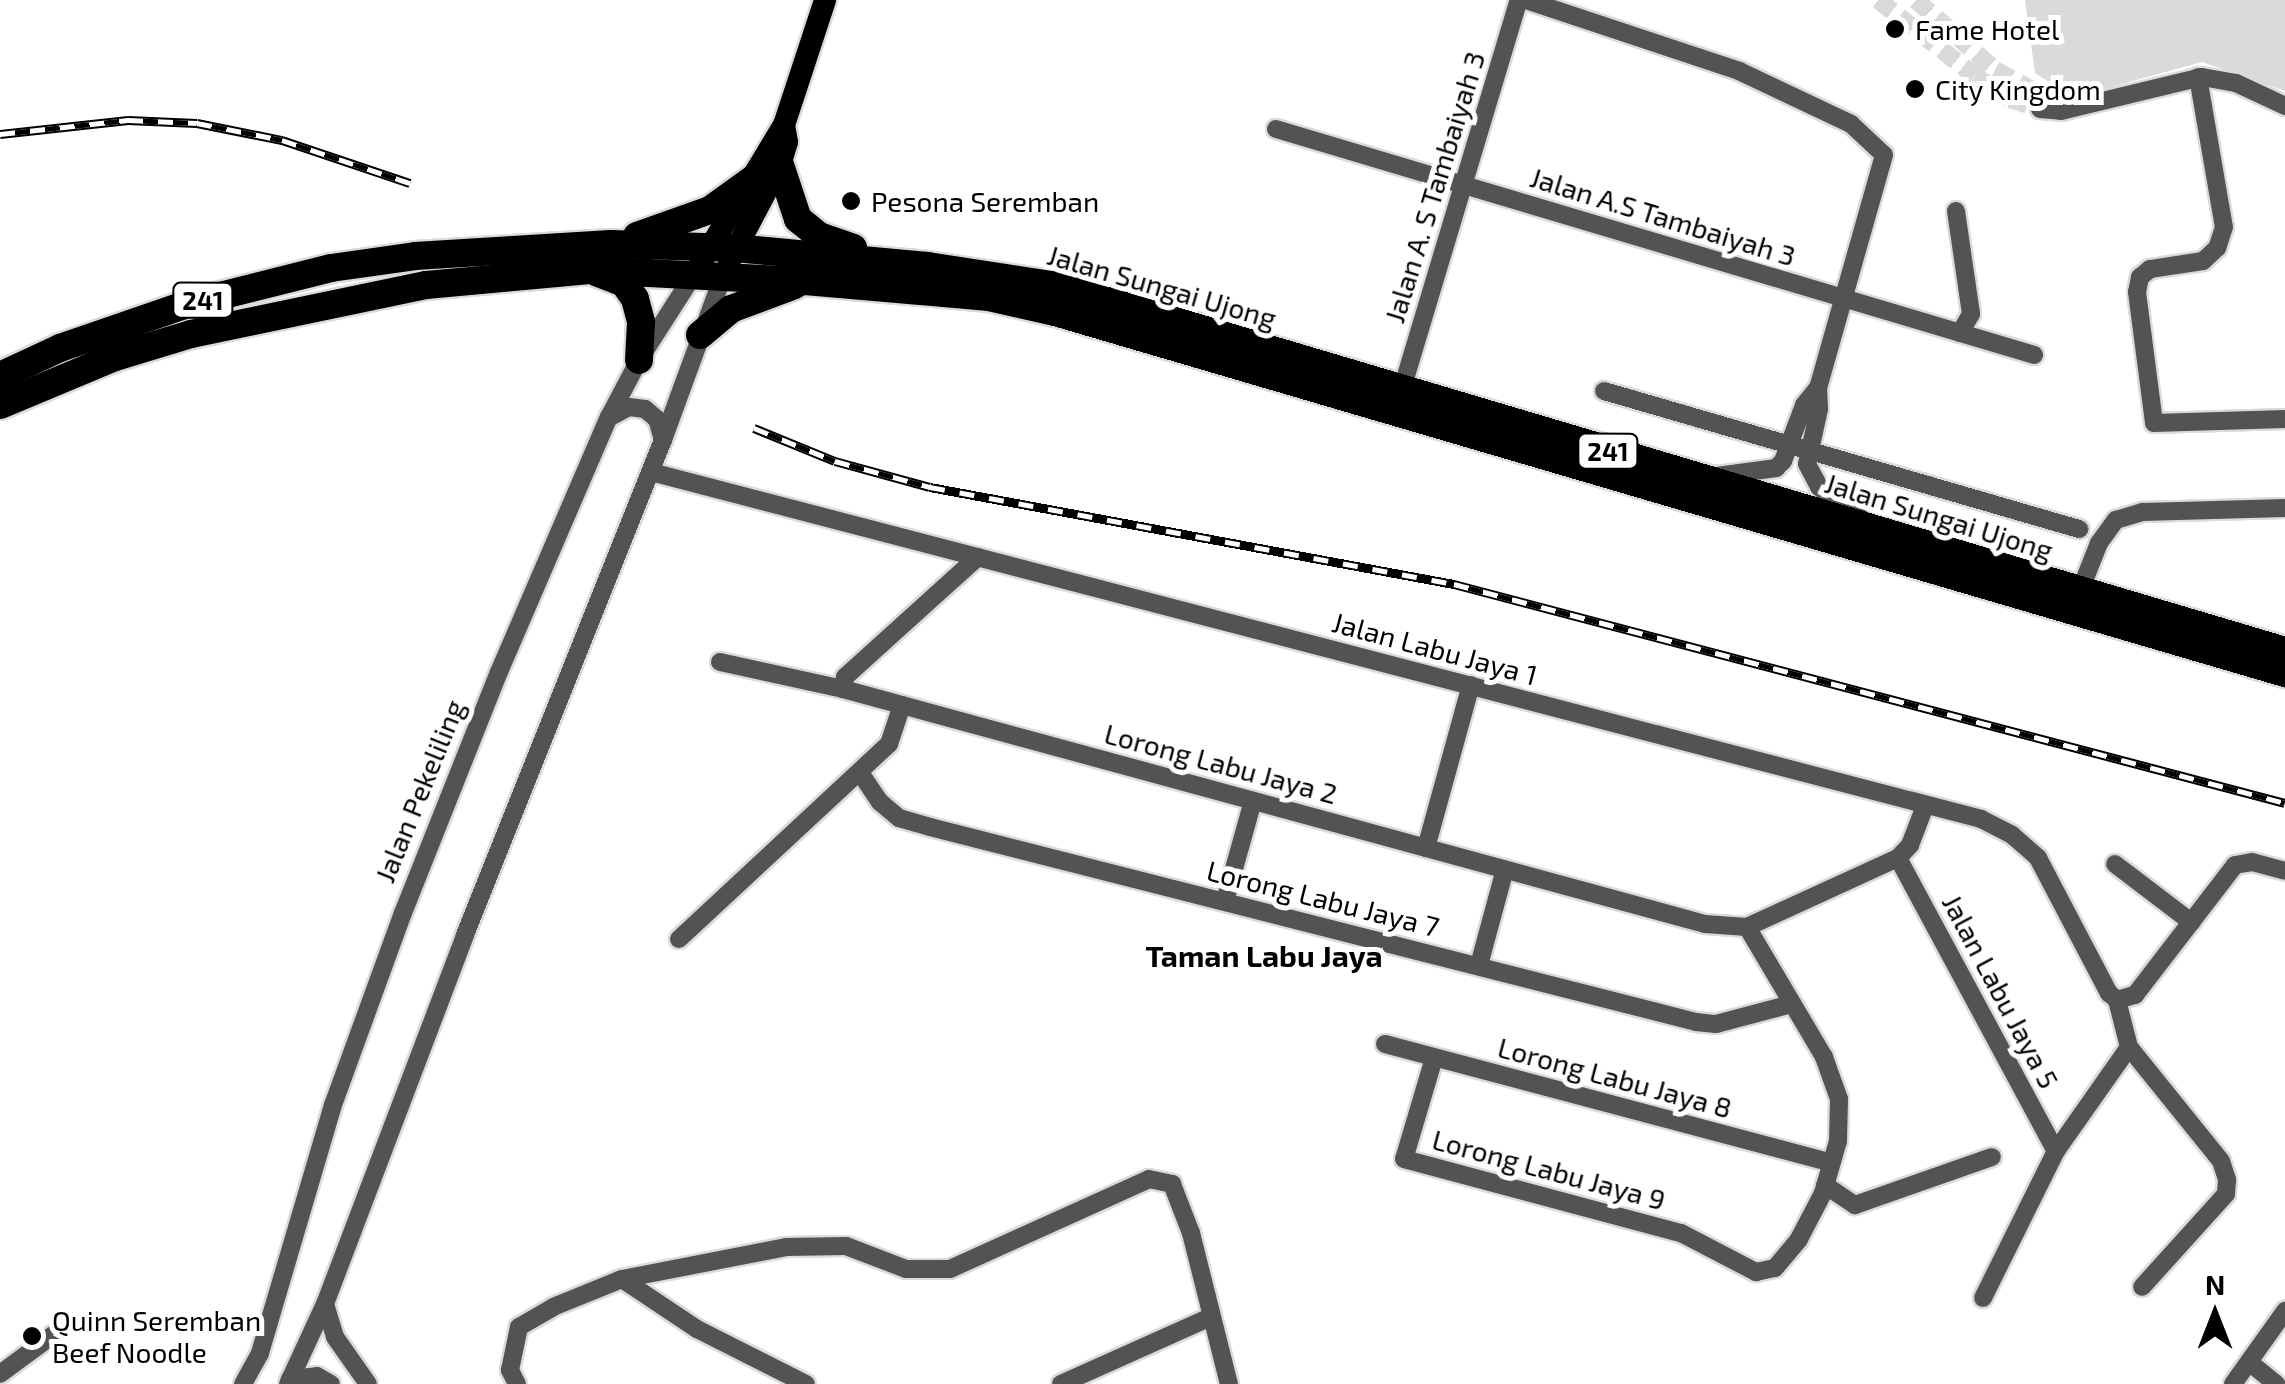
<!DOCTYPE html>
<style>
body{margin:0}
#map{position:relative;width:2285px;height:1384px;overflow:hidden;background:#fff;font-family:"Exo 2",sans-serif}
div>[style]{position:absolute}
.green>*{inset:0;background:#dadada}
.minor-tunnel>*{height:18px;margin-top:-9px;transform-origin:0;background:repeating-linear-gradient(90deg,#d9d9d9 0 18px,transparent 0 27px)}
.roads{filter:drop-shadow(2px 0 #dbdbdb) drop-shadow(-2px 0 #dbdbdb) drop-shadow(0 2px #dbdbdb) drop-shadow(0 -2px #dbdbdb)}
.minor>*{height:18px;margin:-9px;padding:0 9px;transform-origin:9px;border-radius:9px;background:#535353}
.major>*{height:22px;margin:-11px;padding:0 11px;transform-origin:11px;border-radius:11px;background:#000}
.highway>*{height:28px;margin:-14px;padding:0 14px;transform-origin:14px;border-radius:14px;background:#000}
.rail>*{height:9px;margin-top:-4.5px;transform-origin:0;background:repeating-linear-gradient(90deg,#fff 0 15px,#000 0 30px);box-sizing:border-box;border-block:2px solid #000}
.dots>*{width:28px;height:28px;translate:-50% -50%;box-sizing:border-box;border:5px solid #fff;border-radius:50%}
span{translate:-50% -50%;white-space:nowrap;text-align:center;line-height:1.15;-webkit-text-stroke:10px #fff;paint-order:stroke}
.shield-label span{padding:2px 8px;background:#fff;border:2px solid;border-radius:8px;-webkit-text-stroke-width:0}
.shield-label{font-size:25px;color:#000;font-weight:700}
.poi-label{font-size:28px;color:#000}
.left{translate:0 -50%;text-align:left}
.street-label{font-size:28px;color:#000}
.neighbourhood-label{font-size:30px;color:#000;font-weight:700}
.north{position:absolute;left:2165px;top:1264px;width:100px;height:100px;-webkit-text-stroke:8px #fff;paint-order:stroke;rotate:0deg;font-size:28px;font-weight:700;line-height:40px;text-align:center;color:#000}
.north::after{content:'';display:block;margin:auto;width:35px;height:45px;background:#000;clip-path:polygon(50% 0,100% 100%,50% 72%,0 100%)}
</style>
<div id="map">
<div class="green">
<i style="clip-path:polygon(2025px 0,2285px 0,2285px 91px,2202px 62px,2100px 90px,2052px 84px,2035px 73px)"></i>
</div>
<div class="minor-tunnel">
<i style="left:1878px;top:0;width:123px;rotate:38.1deg"></i>
<i style="left:1975px;top:76px;width:42px;rotate:33.3deg"></i>
<i style="left:2010px;top:99px;width:32px;rotate:18deg"></i>
<i style="left:1916px;top:0;width:106px;rotate:41.5deg"></i>
<i style="left:1995px;top:70px;width:57px;rotate:28.4deg"></i>
</div>
<div class="roads">
<div class="minor">
<i style="left:1526px;top:0;width:225px;rotate:18.4deg"></i>
<i style="left:1739px;top:71px;width:124px;rotate:25.3deg"></i>
<i style="left:1851px;top:124px;width:45px;rotate:43.2deg"></i>
<i style="left:1884px;top:155px;width:242px;rotate:105.8deg"></i>
<i style="left:1818px;top:388px;width:21px;rotate:87deg"></i>
<i style="left:1819px;top:409px;width:56px;rotate:102.3deg"></i>
<i style="left:1807px;top:464px;width:26px;rotate:62deg"></i>
<i style="left:1819px;top:487px;width:59px;rotate:36.7deg"></i>
<i style="left:2198px;top:77px;width:152px;rotate:80.2deg"></i>
<i style="left:2224px;top:227px;width:22px;rotate:108deg"></i>
<i style="left:2217px;top:248px;width:19px;rotate:137deg"></i>
<i style="left:2203px;top:261px;width:54px;rotate:171.4deg"></i>
<i style="left:2150px;top:269px;width:13px;rotate:141deg"></i>
<i style="left:2140px;top:277px;width:15px;rotate:101deg"></i>
<i style="left:2137px;top:292px;width:132px;rotate:82.6deg"></i>
<i style="left:2154px;top:423px;width:131px;rotate:-1.7deg"></i>
<i style="left:2040px;top:109px;width:21px;rotate:5deg"></i>
<i style="left:2061px;top:111px;width:145px;rotate:-13.6deg"></i>
<i style="left:2202px;top:77px;width:35px;rotate:10deg"></i>
<i style="left:2236px;top:83px;width:54px;rotate:25.1deg"></i>
<i style="left:1276px;top:129px;width:791px;rotate:16.6deg"></i>
<i style="left:1956px;top:211px;width:104px;rotate:81.7deg"></i>
<i style="left:1971px;top:314px;width:22px;rotate:120deg"></i>
<i style="left:1402px;top:389px;width:406px;rotate:-73.3deg"></i>
<i style="left:1604px;top:391px;width:495px;rotate:16.2deg"></i>
<i style="left:610px;top:417px;width:21px;rotate:-28deg"></i>
<i style="left:629px;top:407px;width:16px;rotate:7deg"></i>
<i style="left:645px;top:409px;width:16px;rotate:40deg"></i>
<i style="left:657px;top:419px;width:22px;rotate:74deg"></i>
<i style="left:651px;top:472px;width:1375px;rotate:14.62deg"></i>
<i style="left:1981px;top:819px;width:35px;rotate:27deg"></i>
<i style="left:2012px;top:835px;width:35px;rotate:41deg"></i>
<i style="left:2038px;top:858px;width:153px;rotate:62.3deg"></i>
<i style="left:2109px;top:993px;width:11px;rotate:41deg"></i>
<i style="left:1717px;top:476px;width:60px;rotate:-7.7deg"></i>
<i style="left:1776px;top:468px;width:10px;rotate:-45deg"></i>
<i style="left:1783px;top:461px;width:60px;rotate:-69.4deg"></i>
<i style="left:1804px;top:405px;width:22px;rotate:-51deg"></i>
<i style="left:2080px;top:591px;width:52px;rotate:-68.4deg"></i>
<i style="left:2099px;top:543px;width:29px;rotate:-54deg"></i>
<i style="left:2116px;top:520px;width:28px;rotate:-17deg"></i>
<i style="left:2143px;top:512px;width:142px;rotate:-1.6deg"></i>
<i style="left:720px;top:662px;width:126px;rotate:12.4deg"></i>
<i style="left:843px;top:689px;width:893px;rotate:15.25deg"></i>
<i style="left:1705px;top:924px;width:42px;rotate:4.1deg"></i>
<i style="left:1747px;top:927px;width:166px;rotate:-24.6deg"></i>
<i style="left:1898px;top:858px;width:18px;rotate:-47deg"></i>
<i style="left:1910px;top:845px;width:42px;rotate:-69deg"></i>
<i style="left:843px;top:689px;width:12px;rotate:-81deg"></i>
<i style="left:845px;top:677px;width:179px;rotate:-42.1deg"></i>
<i style="left:861px;top:774px;width:34px;rotate:56deg"></i>
<i style="left:880px;top:802px;width:25px;rotate:40deg"></i>
<i style="left:899px;top:818px;width:32px;rotate:16deg"></i>
<i style="left:930px;top:827px;width:790px;rotate:14.28deg"></i>
<i style="left:1696px;top:1022px;width:20px;rotate:6deg"></i>
<i style="left:1716px;top:1024px;width:78px;rotate:-14.9deg"></i>
<i style="left:1426px;top:848px;width:169px;rotate:-74.6deg"></i>
<i style="left:1898px;top:858px;width:333px;rotate:61.7deg"></i>
<i style="left:2115px;top:864px;width:96px;rotate:37.3deg"></i>
<i style="left:1225px;top:901px;width:104px;rotate:-74.4deg"></i>
<i style="left:679px;top:939px;width:287px;rotate:-42.9deg"></i>
<i style="left:889px;top:744px;width:41px;rotate:-71.6deg"></i>
<i style="left:1479px;top:965px;width:99px;rotate:-74.8deg"></i>
<i style="left:2117px;top:1000px;width:49px;rotate:75.7deg"></i>
<i style="left:2129px;top:1047px;width:146px;rotate:51.1deg"></i>
<i style="left:2221px;top:1161px;width:20px;rotate:72deg"></i>
<i style="left:2227px;top:1180px;width:14px;rotate:94deg"></i>
<i style="left:2226px;top:1194px;width:125px;rotate:132.1deg"></i>
<i style="left:2117px;top:1000px;width:19px;rotate:-16deg"></i>
<i style="left:2135px;top:995px;width:164px;rotate:-52.4deg"></i>
<i style="left:2235px;top:865px;width:17px;rotate:-10deg"></i>
<i style="left:2252px;top:862px;width:34px;rotate:15deg"></i>
<i style="left:1385px;top:1044px;width:462px;rotate:14.9deg"></i>
<i style="left:1434px;top:1058px;width:105px;rotate:106.5deg"></i>
<i style="left:1404px;top:1159px;width:287px;rotate:15deg"></i>
<i style="left:1681px;top:1233px;width:85px;rotate:27.5deg"></i>
<i style="left:1756px;top:1272px;width:19px;rotate:-12deg"></i>
<i style="left:1775px;top:1268px;width:38px;rotate:-50deg"></i>
<i style="left:1799px;top:1239px;width:52px;rotate:-62.4deg"></i>
<i style="left:1823px;top:1193px;width:54px;rotate:-73.9deg"></i>
<i style="left:1838px;top:1141px;width:42px;rotate:-88.6deg"></i>
<i style="left:1839px;top:1099px;width:45px;rotate:-109.7deg"></i>
<i style="left:1824px;top:1057px;width:151px;rotate:-120.6deg"></i>
<i style="left:1825px;top:1185px;width:36px;rotate:34deg"></i>
<i style="left:1855px;top:1205px;width:145px;rotate:-19.3deg"></i>
<i style="left:622px;top:1279px;width:90px;rotate:33.7deg"></i>
<i style="left:697px;top:1329px;width:122px;rotate:26.8deg"></i>
<i style="left:1983px;top:1298px;width:164px;rotate:-63.6deg"></i>
<i style="left:2056px;top:1151px;width:127px;rotate:-54.9deg"></i>
<i style="left:325px;top:1304px;width:34px;rotate:73deg"></i>
<i style="left:335px;top:1337px;width:57px;rotate:54.9deg"></i>
<i style="left:2249px;top:1362px;width:35px;rotate:39deg"></i>
<i style="left:0;top:1374px;width:71px;rotate:-36.4deg"></i>
<i style="left:290px;top:1379px;width:27px;rotate:-6deg"></i>
<i style="left:317px;top:1376px;width:16px;rotate:30deg"></i>
<i style="left:243px;top:1384px;width:35px;rotate:-61deg"></i>
<i style="left:260px;top:1353px;width:259px;rotate:-73.6deg"></i>
<i style="left:333px;top:1105px;width:204px;rotate:-70deg"></i>
<i style="left:403px;top:913px;width:259px;rotate:-68.3deg"></i>
<i style="left:499px;top:672px;width:278px;rotate:-66.7deg"></i>
<i style="left:609px;top:417px;width:64px;rotate:-62.2deg"></i>
<i style="left:639px;top:360px;width:102px;rotate:-57.4deg"></i>
<i style="left:288px;top:1384px;width:88px;rotate:-65.2deg"></i>
<i style="left:325px;top:1304px;width:395px;rotate:-69.2deg"></i>
<i style="left:465px;top:935px;width:533px;rotate:-68.2deg"></i>
<i style="left:663px;top:440px;width:175px;rotate:-69.9deg"></i>
<i style="left:517px;top:1384px;width:16px;rotate:-117deg"></i>
<i style="left:510px;top:1370px;width:44px;rotate:-78.2deg"></i>
<i style="left:519px;top:1327px;width:39px;rotate:-30deg"></i>
<i style="left:553px;top:1307px;width:74px;rotate:-22.1deg"></i>
<i style="left:622px;top:1279px;width:167px;rotate:-11deg"></i>
<i style="left:786px;top:1247px;width:60px;rotate:-1deg"></i>
<i style="left:846px;top:1246px;width:64px;rotate:21deg"></i>
<i style="left:906px;top:1269px;width:44px"></i>
<i style="left:950px;top:1269px;width:218px;rotate:-24.3deg"></i>
<i style="left:1149px;top:1179px;width:24px;rotate:12deg"></i>
<i style="left:1172px;top:1184px;width:53px;rotate:68.8deg"></i>
<i style="left:1191px;top:1233px;width:156px;rotate:75.9deg"></i>
<i style="left:1061px;top:1384px;width:164px;rotate:-24.1deg"></i>
<i style="left:2233px;top:1384px;width:90px;rotate:-54.5deg"></i>
</div>
<div class="major">
<i style="left:729px;top:262px;width:110px;rotate:-62.3deg"></i>
<i style="left:780px;top:165px;width:24px;rotate:-73deg"></i>
<i style="left:787px;top:142px;width:17px;rotate:-100deg"></i>
<i style="left:694px;top:274px;width:174px;rotate:-58.9deg"></i>
<i style="left:784px;top:125px;width:132px;rotate:-71.8deg"></i>
</div>
<div class="highway">
<i style="left:780px;top:165px;width:57px;rotate:71.6deg"></i>
<i style="left:798px;top:219px;width:27px;rotate:39deg"></i>
<i style="left:819px;top:236px;width:36px;rotate:19deg"></i>
<i style="left:637px;top:236px;width:77px;rotate:-19.6deg"></i>
<i style="left:710px;top:210px;width:53px;rotate:-35.8deg"></i>
<i style="left:598px;top:273px;width:28px;rotate:21deg"></i>
<i style="left:624px;top:283px;width:19px;rotate:55deg"></i>
<i style="left:635px;top:299px;width:24px;rotate:75deg"></i>
<i style="left:641px;top:322px;width:38px;rotate:93deg"></i>
<i style="left:700px;top:335px;width:40px;rotate:-40deg"></i>
<i style="left:731px;top:309px;width:68px;rotate:-20.6deg"></i>
<i style="left:0;top:376px;width:66px;rotate:-25deg"></i>
<i style="left:60px;top:348px;width:135px;rotate:-19deg"></i>
<i style="left:188px;top:304px;width:147px;rotate:-14.1deg"></i>
<i style="left:331px;top:268px;width:85px;rotate:-8.1deg"></i>
<i style="left:415px;top:256px;width:196px;rotate:-3.5deg"></i>
<i style="left:611px;top:244px;width:123px;rotate:1.9deg"></i>
<i style="left:734px;top:248px;width:194px;rotate:5.3deg"></i>
<i style="left:927px;top:266px;width:132px;rotate:8.7deg"></i>
<i style="left:1057px;top:286px;width:1281px;rotate:16.55deg"></i>
<i style="left:0;top:405px;width:125px;rotate:-22.7deg"></i>
<i style="left:115px;top:357px;width:79px;rotate:-16.8deg"></i>
<i style="left:191px;top:334px;width:240px;rotate:-11.8deg"></i>
<i style="left:426px;top:285px;width:167px;rotate:-5.2deg"></i>
<i style="left:592px;top:270px;width:213px;rotate:3deg"></i>
<i style="left:805px;top:281px;width:185px;rotate:5deg"></i>
<i style="left:989px;top:297px;width:68px;rotate:12.8deg"></i>
<i style="left:1055px;top:312px;width:1282px;rotate:16.36deg"></i>
</div>
</div>
<div class="rail">
<i style="left:0;top:134px;width:129px;rotate:-6.2deg"></i>
<i style="left:128px;top:120px;width:69px;rotate:2.5deg"></i>
<i style="left:197px;top:123px;width:87px;rotate:11.3deg"></i>
<i style="left:282px;top:140px;width:135px;rotate:18.6deg"></i>
<i style="left:754px;top:428px;width:87px;rotate:22.2deg"></i>
<i style="left:835px;top:461px;width:98px;rotate:15.3deg"></i>
<i style="left:930px;top:487px;width:533px;rotate:10.49deg"></i>
<i style="left:1454px;top:584px;width:859px;rotate:14.76deg"></i>
</div>
<div class="dots">
<i style="left:1895px;top:29px;background:#000"></i>
<i style="left:1915px;top:89px;background:#000"></i>
<i style="left:851px;top:201px;background:#000"></i>
<i style="left:32px;top:1336px;background:#000"></i>
</div>
<div class="shield-label">
<span style="left:203px;top:300px">241</span>
<span style="left:1608px;top:451px">241</span>
</div>
<div class="poi-label">
<span class="left" style="left:1915px;top:29px">Fame Hotel</span>
<span class="left" style="left:1935px;top:89px">City Kingdom</span>
<span class="left" style="left:871px;top:201px">Pesona Seremban</span>
<span class="left" style="left:52px;top:1336px">Quinn Seremban<br>Beef Noodle</span>
</div>
<div class="street-label">
<span style="left:1434px;top:187px;rotate:-73deg">Jalan A. S Tambaiyah 3</span>
<span style="left:1663px;top:216px;rotate:17deg">Jalan A.S Tambaiyah 3</span>
<span style="left:1162px;top:286px;rotate:16deg">Jalan Sungai Ujong</span>
<span style="left:1939px;top:516px;rotate:17deg">Jalan Sungai Ujong</span>
<span style="left:1435px;top:648px;rotate:15deg">Jalan Labu Jaya 1</span>
<span style="left:1221px;top:763px;rotate:15deg">Lorong Labu Jaya 2</span>
<span style="left:419px;top:791px;rotate:-68deg">Jalan Pekeliling</span>
<span style="left:1323px;top:898px;rotate:14deg">Lorong Labu Jaya 7</span>
<span style="left:2001px;top:991px;rotate:62deg">Jalan Labu Jaya 5</span>
<span style="left:1615px;top:1077px;rotate:15deg">Lorong Labu Jaya 8</span>
<span style="left:1549px;top:1169px;rotate:15deg">Lorong Labu Jaya 9</span>
</div>
<div class="neighbourhood-label">
<span style="left:1264px;top:955px">Taman Labu Jaya</span>
</div>
<div class="north">N</div>
</div>
